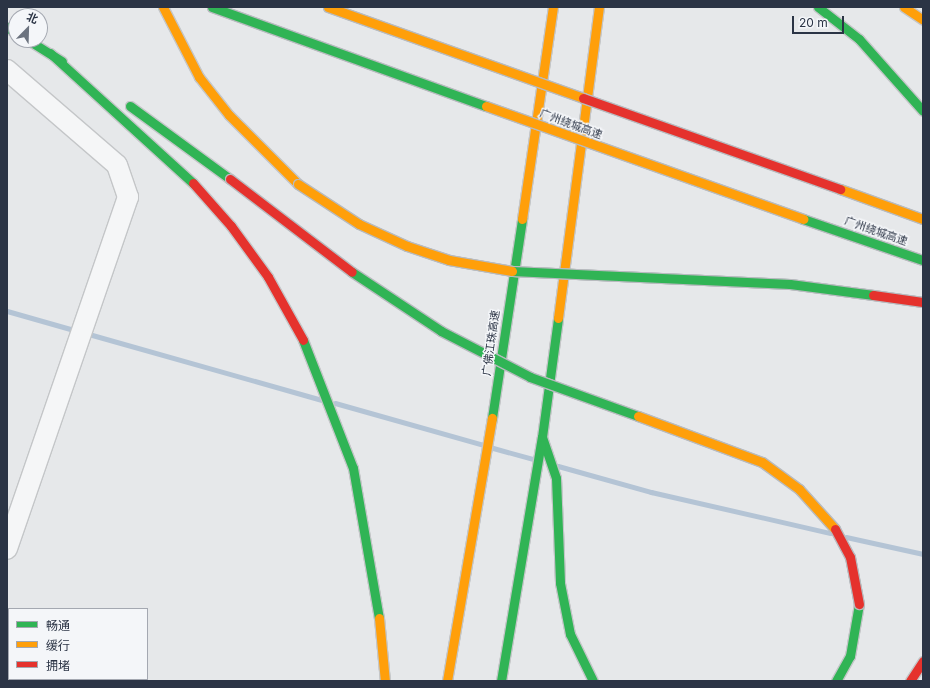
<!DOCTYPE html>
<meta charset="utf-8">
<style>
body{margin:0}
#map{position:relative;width:930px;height:688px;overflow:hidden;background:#e6e8ea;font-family:Inter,"Noto Sans SC",sans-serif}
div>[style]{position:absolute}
.stream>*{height:5px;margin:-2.5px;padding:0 2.5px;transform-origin:2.5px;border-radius:2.5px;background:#b4c4d5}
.roads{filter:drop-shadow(1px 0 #c4c6c8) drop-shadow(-1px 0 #c4c6c8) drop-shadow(0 1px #c4c6c8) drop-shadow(0 -1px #c4c6c8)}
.street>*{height:20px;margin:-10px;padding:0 10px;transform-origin:10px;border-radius:10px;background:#f5f6f7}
.fast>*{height:9px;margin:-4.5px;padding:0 4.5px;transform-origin:4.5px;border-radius:4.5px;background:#30b455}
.slow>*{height:9px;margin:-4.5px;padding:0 4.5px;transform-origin:4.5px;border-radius:4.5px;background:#ff9f0a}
.jam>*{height:9px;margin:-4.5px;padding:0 4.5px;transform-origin:4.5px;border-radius:4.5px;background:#e5322d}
.bridges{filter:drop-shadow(1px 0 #b8bbbf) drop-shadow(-1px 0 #b8bbbf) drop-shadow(0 1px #b8bbbf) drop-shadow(0 -1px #b8bbbf)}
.fast-bridge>*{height:9px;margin:-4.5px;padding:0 4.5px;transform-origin:4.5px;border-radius:4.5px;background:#30b455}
.slow-bridge>*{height:9px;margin:-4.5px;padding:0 4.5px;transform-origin:4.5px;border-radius:4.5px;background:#ff9f0a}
.jam-bridge>*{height:9px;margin:-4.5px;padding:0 4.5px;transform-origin:4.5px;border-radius:4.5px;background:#e5322d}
span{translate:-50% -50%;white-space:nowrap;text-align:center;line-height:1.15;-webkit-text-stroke:3px #f4f6f9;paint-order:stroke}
.street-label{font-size:11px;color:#2b3445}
.frame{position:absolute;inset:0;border:8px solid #2b3445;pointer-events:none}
.legend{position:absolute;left:8px;top:608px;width:140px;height:72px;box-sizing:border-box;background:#f4f6f9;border:1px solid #a4a8b1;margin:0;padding:5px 7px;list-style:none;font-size:12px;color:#2b3445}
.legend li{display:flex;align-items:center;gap:8px;height:20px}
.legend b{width:20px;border:1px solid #a4a8b1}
.north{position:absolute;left:8px;top:8px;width:40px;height:40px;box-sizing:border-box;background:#f4f6f9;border:1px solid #a4a8b1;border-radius:50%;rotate:23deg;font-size:11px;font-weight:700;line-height:16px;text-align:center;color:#2b3445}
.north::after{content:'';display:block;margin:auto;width:14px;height:18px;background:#6c737f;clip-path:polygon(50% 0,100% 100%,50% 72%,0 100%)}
.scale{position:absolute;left:792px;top:16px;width:52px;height:18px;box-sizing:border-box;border:2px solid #2b3445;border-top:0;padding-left:5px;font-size:12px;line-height:14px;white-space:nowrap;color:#2b3445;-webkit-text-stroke:3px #f4f6f9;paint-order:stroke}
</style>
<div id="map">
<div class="stream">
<i style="left:7px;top:311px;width:73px;rotate:15.9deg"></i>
<i style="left:85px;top:333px;width:246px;rotate:15.8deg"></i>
<i style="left:335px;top:403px;width:154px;rotate:15.8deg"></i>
<i style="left:493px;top:448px;width:41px;rotate:15.4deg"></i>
<i style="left:558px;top:466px;width:97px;rotate:15.6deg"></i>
<i style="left:651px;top:492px;width:184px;rotate:12.9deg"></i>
<i style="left:846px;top:537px;width:79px;rotate:12.4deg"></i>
</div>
<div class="roads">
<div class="street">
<i style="left:7px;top:70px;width:145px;rotate:40.8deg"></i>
<i style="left:117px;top:165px;width:34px;rotate:71deg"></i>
<i style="left:128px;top:197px;width:372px;rotate:109deg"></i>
</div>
<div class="fast">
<i style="left:818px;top:7px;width:52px;rotate:38deg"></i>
<i style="left:859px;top:39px;width:96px;rotate:48.4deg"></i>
<i style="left:7px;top:27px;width:11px;rotate:34deg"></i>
<i style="left:28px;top:40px;width:40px;rotate:32deg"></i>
<i style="left:50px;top:53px;width:193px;rotate:42.3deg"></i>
<i style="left:130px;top:106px;width:124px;rotate:36.1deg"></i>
<i style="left:303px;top:340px;width:137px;rotate:68.7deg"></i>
<i style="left:353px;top:468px;width:152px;rotate:80.2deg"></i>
<i style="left:492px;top:418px;width:201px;rotate:-81.4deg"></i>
<i style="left:542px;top:437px;width:43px;rotate:71.1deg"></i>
<i style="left:556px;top:478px;width:105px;rotate:87.8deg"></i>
<i style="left:560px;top:583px;width:52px;rotate:78.9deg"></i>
<i style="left:570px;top:634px;width:52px;rotate:63.9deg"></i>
<i style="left:501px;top:681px;width:247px;rotate:-80.5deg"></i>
<i style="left:542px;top:437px;width:120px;rotate:-82.3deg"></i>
<i style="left:836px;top:681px;width:29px;rotate:-61deg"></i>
<i style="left:850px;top:656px;width:53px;rotate:-80.2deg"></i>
</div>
<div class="slow">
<i style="left:163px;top:7px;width:79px;rotate:62.8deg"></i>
<i style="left:199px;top:77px;width:48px;rotate:51.7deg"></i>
<i style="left:229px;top:115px;width:98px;rotate:45deg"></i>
<i style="left:904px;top:7px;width:23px;rotate:34deg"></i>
<i style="left:522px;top:219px;width:214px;rotate:-81.7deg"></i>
<i style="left:558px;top:318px;width:314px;rotate:-82.5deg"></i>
<i style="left:379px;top:618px;width:63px;rotate:84.6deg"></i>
<i style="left:447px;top:681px;width:267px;rotate:-80.3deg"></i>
</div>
<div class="jam">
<i style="left:193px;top:183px;width:57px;rotate:48.5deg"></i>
<i style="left:231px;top:226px;width:63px;rotate:54deg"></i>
<i style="left:268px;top:277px;width:72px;rotate:60.9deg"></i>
<i style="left:910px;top:681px;width:24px;rotate:-57deg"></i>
</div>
</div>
<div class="bridges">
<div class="fast-bridge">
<i style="left:212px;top:7px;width:291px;rotate:19.9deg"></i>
<i style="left:803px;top:219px;width:127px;rotate:18.9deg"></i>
<i style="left:512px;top:271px;width:278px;rotate:2.7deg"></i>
<i style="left:790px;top:284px;width:84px;rotate:7.5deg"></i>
<i style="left:352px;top:272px;width:107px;rotate:33.5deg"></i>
<i style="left:441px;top:331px;width:100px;rotate:27.3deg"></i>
<i style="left:530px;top:377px;width:115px;rotate:19.9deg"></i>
</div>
<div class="slow-bridge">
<i style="left:328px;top:7px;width:271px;rotate:19.6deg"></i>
<i style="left:486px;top:106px;width:337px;rotate:19.6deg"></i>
<i style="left:298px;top:184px;width:73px;rotate:33.3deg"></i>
<i style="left:359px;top:224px;width:53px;rotate:24.6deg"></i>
<i style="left:407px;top:246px;width:44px;rotate:18.4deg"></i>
<i style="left:449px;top:260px;width:64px;rotate:9.9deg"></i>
<i style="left:840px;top:189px;width:88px;rotate:19.9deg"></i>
<i style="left:638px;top:416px;width:132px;rotate:20.4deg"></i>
<i style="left:762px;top:462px;width:46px;rotate:36.1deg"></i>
<i style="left:799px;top:489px;width:54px;rotate:48deg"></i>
</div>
<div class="jam-bridge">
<i style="left:583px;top:98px;width:273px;rotate:19.5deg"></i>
<i style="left:230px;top:179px;width:153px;rotate:37.3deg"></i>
<i style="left:873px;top:295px;width:50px;rotate:8deg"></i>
<i style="left:835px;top:529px;width:32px;rotate:62deg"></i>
<i style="left:850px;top:557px;width:48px;rotate:79.2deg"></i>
</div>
</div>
<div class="street-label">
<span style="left:571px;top:124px;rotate:20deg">广州绕城高速</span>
<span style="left:876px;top:231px;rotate:19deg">广州绕城高速</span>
<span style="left:491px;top:343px;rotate:-82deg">广佛江珠高速</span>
</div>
<div class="frame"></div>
<ul class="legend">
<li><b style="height:5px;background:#30b455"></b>畅通</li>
<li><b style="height:5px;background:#ff9f0a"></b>缓行</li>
<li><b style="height:5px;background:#e5322d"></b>拥堵</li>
</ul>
<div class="north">北</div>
<div class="scale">20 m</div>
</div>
